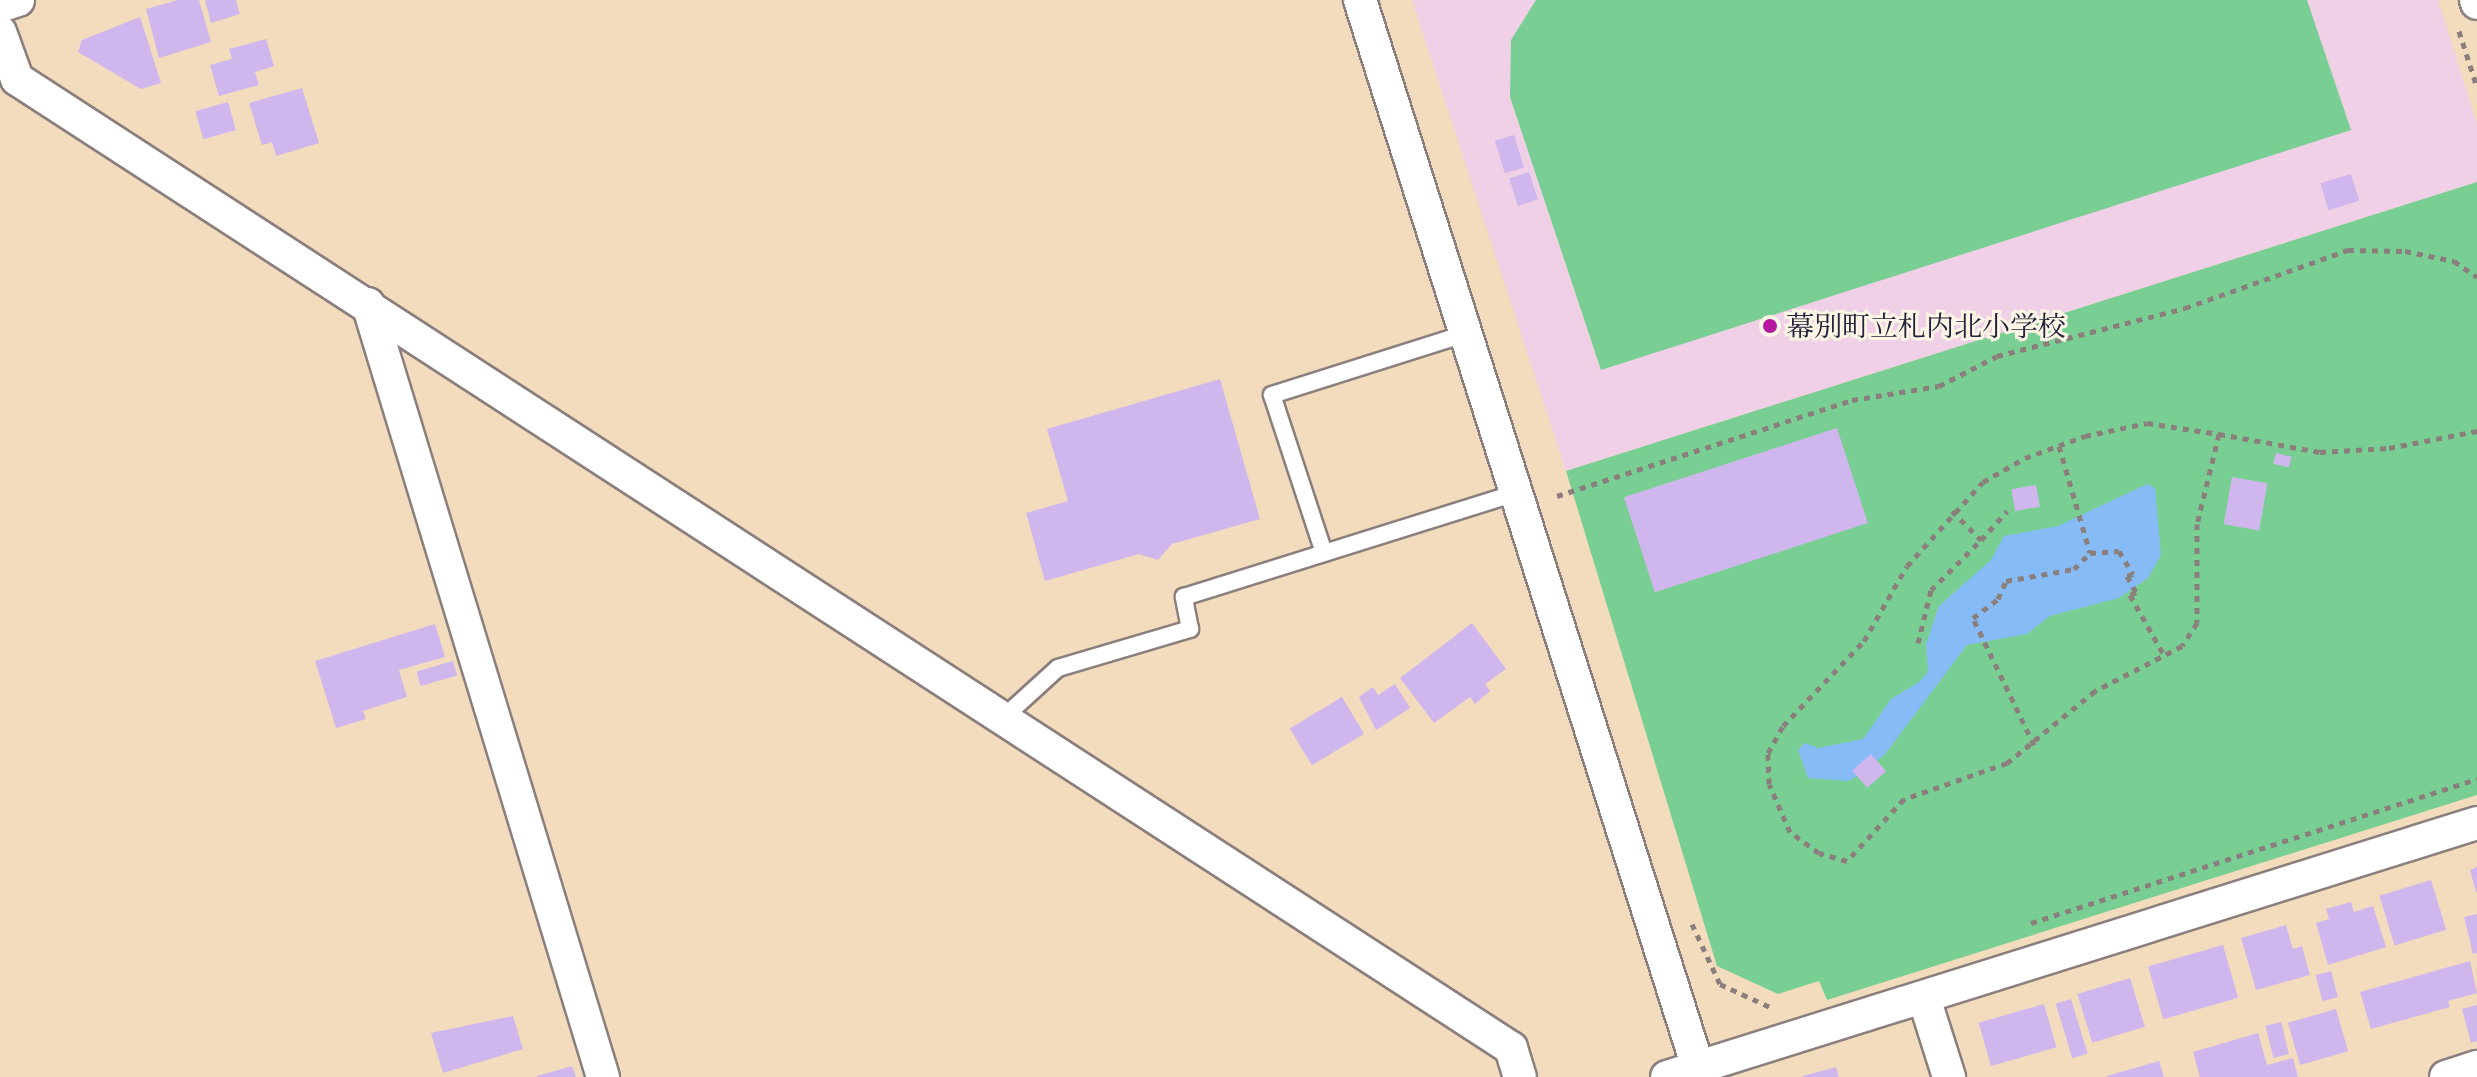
<!DOCTYPE html>
<meta charset="utf-8">
<style>
body{margin:0}
#map{position:relative;width:2477px;height:1077px;overflow:hidden;background:#f2dcbd;font-family:"EB Garamond","Noto Serif JP",serif}
div>[style]{position:absolute}
.built>*{inset:0;background:#efd0e6}
.green>*{inset:0;background:#79cf93}
.water>*{inset:0;background:#86bbf5}
.building>*{inset:0;background:#cfb7ee;transform-origin:0 0}
.path>*{height:5px;margin-top:-2.5px;transform-origin:0;background:repeating-linear-gradient(90deg,#8a7f7c 0 6px,transparent 0 12px)}
.roads{filter:drop-shadow(2px 0 #8a7f7c) drop-shadow(-2px 0 #8a7f7c) drop-shadow(0 2px #8a7f7c) drop-shadow(0 -2px #8a7f7c)}
.lane>*{height:16px;margin:-8px;padding:0 8px;transform-origin:8px;border-radius:8px;background:#fff}
.street>*{height:32px;margin:-16px;padding:0 16px;transform-origin:16px;border-radius:16px;background:#fff}
.dots>*{width:22px;height:22px;translate:-50% -50%;box-sizing:border-box;border:4px solid #fcf5e5;border-radius:50%}
span{translate:-50% -50%;white-space:nowrap;text-align:center;line-height:1.15;-webkit-text-stroke:6px #fcf5e5;paint-order:stroke}
.poi-label{font-size:28px;color:#22223b}
.left{translate:0 -50%;text-align:left}
</style>
<div id="map">
<div class="built">
<i style="clip-path:polygon(1412px 0,2438px 0,2477px 124px,2477px 182px,1566px 471px)"></i>
</div>
<div class="green">
<i style="clip-path:polygon(1536px 0,2307px 0,2351px 130px,1601px 370px,1510px 97px,1511px 40px)"></i>
<i style="clip-path:polygon(2477px 182px,2477px 795px,1827px 1000px,1819px 981px,1778px 994px,1717px 966px,1566px 471px)"></i>
</div>
<div class="water">
<i style="clip-path:polygon(2147px 484px,2155px 488px,2161px 555px,2148px 578px,2119px 598px,2050px 616px,2027px 634px,1967px 645px,1886px 753px,1865px 772px,1848px 781px,1808px 778px,1798px 750px,1805px 743px,1818px 748px,1863px 739px,1891px 699px,1919px 682px,1928px 672px,1926px 644px,1939px 606px,1991px 560px,2004px 536px,2058px 526px)"></i>
</div>
<div class="building">
<i style="clip-path:polygon(178px 0,199px 0,211px 42px,159px 58px,146px 9px)"></i>
<i style="clip-path:polygon(205px 0,236px 0,240px 14px,211px 23px)"></i>
<i style="clip-path:polygon(140px 17px,161px 83px,141px 89px,78px 52px,82px 40px)"></i>
<i style="clip-path:polygon(266px 39px,274px 66px,255px 72px,259px 85px,219px 96px,210px 65px,232px 59px,229px 49px)"></i>
<i style="clip-path:polygon(302px 88px,319px 143px,276px 156px,272px 142px,262px 145px,249px 103px)"></i>
<i style="left:228px;top:102px;width:29px;height:34px;rotate:74deg"></i>
<i style="left:1514px;top:135px;width:34px;height:20px;rotate:73deg"></i>
<i style="left:1529px;top:172px;width:29px;height:21px;rotate:72deg"></i>
<i style="left:2351px;top:174px;width:28px;height:32px;rotate:73deg"></i>
<i style="clip-path:polygon(1220px 379px,1260px 519px,1172px 544px,1158px 560px,1139px 554px,1045px 581px,1026px 513px,1068px 501px,1047px 429px)"></i>
<i style="left:1837px;top:428px;width:100px;height:224px;rotate:72deg"></i>
<i style="left:2276px;top:453px;width:16px;height:11px;rotate:14deg"></i>
<i style="left:2232px;top:477px;width:36px;height:48px;rotate:10deg"></i>
<i style="left:2036px;top:485px;width:22px;height:25px;rotate:80deg"></i>
<i style="clip-path:polygon(1472px 623px,1506px 669px,1485px 684px,1490px 691px,1475px 704px,1470px 697px,1434px 723px,1400px 678px)"></i>
<i style="clip-path:polygon(435px 624px,445px 657px,399px 670px,407px 697px,363px 711px,366px 719px,336px 728px,315px 661px)"></i>
<i style="left:453px;top:661px;width:15px;height:38px;rotate:74deg"></i>
<i style="clip-path:polygon(1395px 684px,1410px 708px,1376px 730px,1359px 697px,1373px 687px,1378px 695px)"></i>
<i style="left:1342px;top:697px;width:43px;height:61px;rotate:59deg"></i>
<i style="left:1871px;top:754px;width:23px;height:25px;rotate:49deg"></i>
<i style="clip-path:polygon(2477px 867px,2477px 892px,2476px 892px,2470px 870px)"></i>
<i style="left:2431px;top:880px;width:52px;height:54px;rotate:73deg"></i>
<i style="clip-path:polygon(2351px 902px,2354px 912px,2373px 906px,2386px 947px,2328px 965px,2316px 923px,2329px 919px,2326px 909px)"></i>
<i style="clip-path:polygon(2477px 914px,2477px 953px,2473px 954px,2464px 917px)"></i>
<i style="clip-path:polygon(2286px 925px,2293px 949px,2302px 946px,2310px 975px,2256px 990px,2241px 938px)"></i>
<i style="left:2223px;top:945px;width:55px;height:78px;rotate:74deg"></i>
<i style="clip-path:polygon(2470px 961px,2477px 993px,2448px 1001px,2450px 1007px,2371px 1029px,2360px 992px)"></i>
<i style="left:2331px;top:971px;width:27px;height:16px;rotate:75deg"></i>
<i style="left:2130px;top:978px;width:51px;height:55px;rotate:73deg"></i>
<i style="left:2071px;top:999px;width:57px;height:16px;rotate:73deg"></i>
<i style="left:2044px;top:1004px;width:45px;height:68px;rotate:74deg"></i>
<i style="clip-path:polygon(2477px 1005px,2477px 1041px,2471px 1043px,2462px 1009px)"></i>
<i style="left:2336px;top:1009px;width:44px;height:50px;rotate:74deg"></i>
<i style="clip-path:polygon(513px 1016px,523px 1049px,443px 1073px,431px 1033px)"></i>
<i style="left:2281px;top:1022px;width:33px;height:16px;rotate:76deg"></i>
<i style="clip-path:polygon(2258px 1033px,2267px 1065px,2293px 1058px,2298px 1077px,2200px 1077px,2193px 1052px)"></i>
<i style="clip-path:polygon(2159px 1061px,2164px 1077px,2107px 1077px,2107px 1076px)"></i>
<i style="clip-path:polygon(572px 1066px,576px 1077px,537px 1077px,537px 1076px)"></i>
<i style="clip-path:polygon(1836px 1067px,1839px 1077px,1803px 1077px,1803px 1076px)"></i>
</div>
<div class="path">
<i style="left:2459px;top:31px;width:59px;rotate:72.2deg"></i>
<i style="left:2219px;top:434px;width:93px;rotate:103.7deg"></i>
<i style="left:2197px;top:524px;width:99px;rotate:90deg"></i>
<i style="left:2197px;top:623px;width:27px;rotate:123deg"></i>
<i style="left:2182px;top:646px;width:98px;rotate:152.7deg"></i>
<i style="left:2095px;top:691px;width:114px;rotate:140.7deg"></i>
<i style="left:2007px;top:763px;width:109px;rotate:160.7deg"></i>
<i style="left:1904px;top:799px;width:84px;rotate:132.6deg"></i>
<i style="left:1847px;top:861px;width:29px;rotate:-164deg"></i>
<i style="left:1819px;top:853px;width:36px;rotate:-144deg"></i>
<i style="left:1790px;top:832px;width:52px;rotate:-113.6deg"></i>
<i style="left:1769px;top:784px;width:31px;rotate:-92deg"></i>
<i style="left:1768px;top:753px;width:31px;rotate:-61deg"></i>
<i style="left:1783px;top:726px;width:117px;rotate:-46.4deg"></i>
<i style="left:1864px;top:641px;width:86px;rotate:-60.2deg"></i>
<i style="left:1907px;top:566px;width:113px;rotate:-47.9deg"></i>
<i style="left:1983px;top:482px;width:48px;rotate:-29.7deg"></i>
<i style="left:2025px;top:458px;width:64px;rotate:-20.1deg"></i>
<i style="left:2085px;top:436px;width:63px;rotate:-11.8deg"></i>
<i style="left:2147px;top:423px;width:73px;rotate:8.7deg"></i>
<i style="left:2219px;top:434px;width:103px;rotate:10.1deg"></i>
<i style="left:2320px;top:452px;width:69px;rotate:-3.3deg"></i>
<i style="left:2389px;top:448px;width:90px;rotate:-10.9deg"></i>
<i style="left:2059px;top:446px;width:111px;rotate:73.8deg"></i>
<i style="left:1557px;top:496px;width:310px;rotate:-18deg"></i>
<i style="left:1852px;top:400px;width:88px;rotate:-9.1deg"></i>
<i style="left:1939px;top:386px;width:65px;rotate:-27.3deg"></i>
<i style="left:1997px;top:356px;width:194px;rotate:-14.3deg"></i>
<i style="left:2185px;top:308px;width:173px;rotate:-19.6deg"></i>
<i style="left:2348px;top:250px;width:57px;rotate:1deg"></i>
<i style="left:2405px;top:251px;width:50px;rotate:11.5deg"></i>
<i style="left:2454px;top:261px;width:28px;rotate:35deg"></i>
<i style="left:1952px;top:511px;width:41px;rotate:45deg"></i>
<i style="left:1981px;top:540px;width:39px;rotate:-48deg"></i>
<i style="left:1918px;top:643px;width:55px;rotate:-76.2deg"></i>
<i style="left:1931px;top:590px;width:71px;rotate:-45deg"></i>
<i style="left:2034px;top:745px;width:141px;rotate:-115.7deg"></i>
<i style="left:1973px;top:618px;width:31px;rotate:-37deg"></i>
<i style="left:1998px;top:599px;width:20px;rotate:-66deg"></i>
<i style="left:2006px;top:581px;width:69px;rotate:-10deg"></i>
<i style="left:2074px;top:569px;width:23px;rotate:-45deg"></i>
<i style="left:2090px;top:553px;width:29px;rotate:-4deg"></i>
<i style="left:2119px;top:551px;width:27px;rotate:59deg"></i>
<i style="left:2133px;top:574px;width:6px;rotate:162deg"></i>
<i style="left:2127px;top:576px;width:18px;rotate:61deg"></i>
<i style="left:2136px;top:592px;width:7px;rotate:153deg"></i>
<i style="left:2130px;top:595px;width:69px;rotate:60.5deg"></i>
<i style="left:2031px;top:923px;width:469px;rotate:-17.9deg"></i>
<i style="left:1692px;top:924px;width:66px;rotate:65deg"></i>
<i style="left:1720px;top:984px;width:55px;rotate:24.7deg"></i>
</div>
<div class="roads">
<div class="lane">
<i style="left:1324px;top:553px;width:166px;rotate:-108.2deg"></i>
<i style="left:1272px;top:395px;width:206px;rotate:-17.6deg"></i>
<i style="left:1003px;top:718px;width:74px;rotate:-42.3deg"></i>
<i style="left:1058px;top:668px;width:138px;rotate:-16.5deg"></i>
<i style="left:1190px;top:629px;width:33px;rotate:-101deg"></i>
<i style="left:1184px;top:597px;width:351px;rotate:-17.4deg"></i>
</div>
<div class="street">
<i style="left:1360px;top:0;width:1130px;rotate:72.43deg"></i>
<i style="left:2476px;top:0;width:3px;rotate:72deg"></i>
<i style="left:0;top:6px;width:19px;rotate:-18deg"></i>
<i style="left:0;top:32px;width:50px;rotate:70.1deg"></i>
<i style="left:17px;top:79px;width:1781px;rotate:32.97deg"></i>
<i style="left:1511px;top:1048px;width:30px;rotate:73deg"></i>
<i style="left:368px;top:304px;width:808px;rotate:73.09deg"></i>
<i style="left:1924px;top:998px;width:83px;rotate:72.4deg"></i>
<i style="left:1667px;top:1077px;width:849px;rotate:-17.41deg"></i>
<i style="left:2446px;top:1077px;width:33px;rotate:-18deg"></i>
</div>
</div>
<div class="dots">
<i style="left:1770px;top:326px;background:#b5179e"></i>
</div>
<div class="poi-label">
<span class="left" style="left:1786px;top:326px">幕別町立札内北小学校</span>
</div>
</div>
